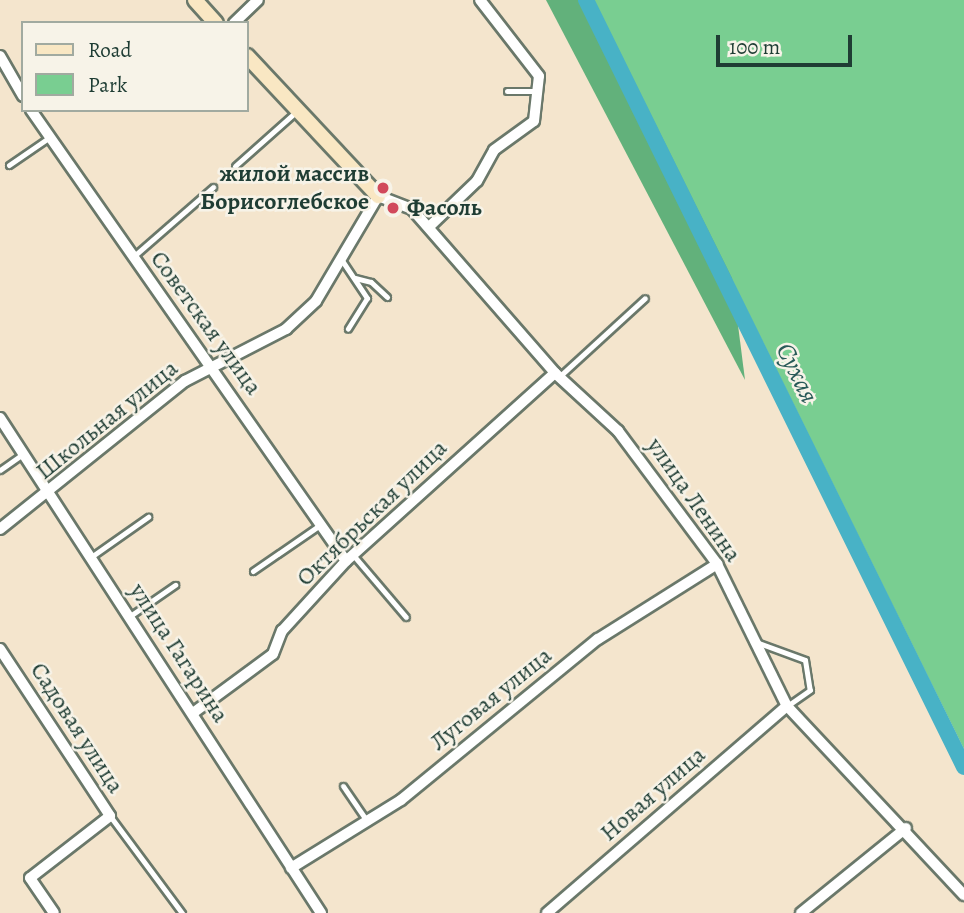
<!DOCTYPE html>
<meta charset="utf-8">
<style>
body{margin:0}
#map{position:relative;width:964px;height:913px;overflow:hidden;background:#f4e5cd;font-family:Alegreya,serif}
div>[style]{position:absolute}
.green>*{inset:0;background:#79ce91}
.forest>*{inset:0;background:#62b17b}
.river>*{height:16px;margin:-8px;padding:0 8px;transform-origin:8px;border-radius:8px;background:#48b2c6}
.roads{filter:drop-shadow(2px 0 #6a786a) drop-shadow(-2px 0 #6a786a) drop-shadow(0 2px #6a786a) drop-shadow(0 -2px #6a786a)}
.lane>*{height:5px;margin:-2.5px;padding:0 2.5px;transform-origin:2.5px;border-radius:2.5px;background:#fff}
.street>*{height:10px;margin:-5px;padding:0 5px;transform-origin:5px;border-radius:5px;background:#fff}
.secondary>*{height:14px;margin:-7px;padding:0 7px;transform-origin:7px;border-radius:7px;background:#f9e7c3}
.dots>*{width:19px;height:19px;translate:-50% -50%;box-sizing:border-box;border:4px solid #f7f3e8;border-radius:50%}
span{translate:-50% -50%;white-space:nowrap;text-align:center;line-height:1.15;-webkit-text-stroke:5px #f7f3e8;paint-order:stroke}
.poi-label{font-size:24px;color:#1f3d34;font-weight:700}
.right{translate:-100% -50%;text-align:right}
.left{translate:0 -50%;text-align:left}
.street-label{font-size:24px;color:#1f3d34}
.water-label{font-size:26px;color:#295a58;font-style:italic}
.legend{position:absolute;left:21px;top:21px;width:228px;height:91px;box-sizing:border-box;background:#f7f3e8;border:2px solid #a1aaa0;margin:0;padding:9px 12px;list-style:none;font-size:21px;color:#1f3d34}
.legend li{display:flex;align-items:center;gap:14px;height:35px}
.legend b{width:35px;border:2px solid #a1aaa0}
.scale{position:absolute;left:716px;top:35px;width:136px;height:32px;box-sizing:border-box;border:4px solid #1f3d34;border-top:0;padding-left:9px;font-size:21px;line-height:24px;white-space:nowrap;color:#1f3d34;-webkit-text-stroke:5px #f7f3e8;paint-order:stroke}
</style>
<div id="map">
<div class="green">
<i style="clip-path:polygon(594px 0,964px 0,964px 749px,902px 624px)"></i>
</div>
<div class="forest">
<i style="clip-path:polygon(546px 0,594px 0,732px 278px,745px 380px)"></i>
</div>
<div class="river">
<i style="left:586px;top:0;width:855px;rotate:63.76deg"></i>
</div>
<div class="roads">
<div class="lane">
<i style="left:507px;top:91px;width:30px"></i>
<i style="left:9px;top:165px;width:46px;rotate:-34.4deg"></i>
<i style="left:235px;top:166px;width:84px;rotate:-41.6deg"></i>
<i style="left:134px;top:256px;width:105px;rotate:-41.1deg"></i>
<i style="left:341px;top:259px;width:47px;rotate:56.3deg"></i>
<i style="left:367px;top:298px;width:36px;rotate:122deg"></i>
<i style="left:355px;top:278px;width:16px;rotate:14deg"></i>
<i style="left:371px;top:282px;width:22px;rotate:43deg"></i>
<i style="left:560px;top:376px;width:115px;rotate:-42.5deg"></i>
<i style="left:0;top:470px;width:28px;rotate:-35deg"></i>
<i style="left:354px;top:556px;width:80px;rotate:49.6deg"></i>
<i style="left:91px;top:557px;width:70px;rotate:-35.1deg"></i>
<i style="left:253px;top:571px;width:81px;rotate:-34.5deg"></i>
<i style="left:130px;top:616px;width:55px;rotate:-34.6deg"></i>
<i style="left:756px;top:642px;width:52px;rotate:20.2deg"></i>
<i style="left:805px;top:660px;width:30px;rotate:81deg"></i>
<i style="left:810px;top:690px;width:28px;rotate:145deg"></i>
<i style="left:343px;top:786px;width:42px;rotate:55.6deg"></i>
<i style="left:110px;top:816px;width:121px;rotate:53.4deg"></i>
</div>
<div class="street">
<i style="left:234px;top:23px;width:33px;rotate:-44deg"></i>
<i style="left:0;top:56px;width:46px;rotate:60.1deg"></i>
<i style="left:31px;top:110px;width:550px;rotate:55.07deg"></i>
<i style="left:430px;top:226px;width:65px;rotate:-43.8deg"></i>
<i style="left:477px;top:181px;width:35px;rotate:-61deg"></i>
<i style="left:494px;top:150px;width:49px;rotate:-35.9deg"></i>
<i style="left:534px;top:121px;width:45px;rotate:-83.7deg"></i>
<i style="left:539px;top:76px;width:96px;rotate:-127.8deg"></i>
<i style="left:0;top:418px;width:590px;rotate:57.04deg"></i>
<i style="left:0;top:529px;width:237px;rotate:-38.7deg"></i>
<i style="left:185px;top:381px;width:114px;rotate:-27.2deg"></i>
<i style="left:286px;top:329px;width:41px;rotate:-43deg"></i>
<i style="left:316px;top:301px;width:122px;rotate:-59.4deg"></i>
<i style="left:378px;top:196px;width:36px;rotate:21deg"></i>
<i style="left:412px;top:209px;width:218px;rotate:48.9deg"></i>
<i style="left:555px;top:373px;width:86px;rotate:42.6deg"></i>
<i style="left:618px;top:431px;width:166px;rotate:53.3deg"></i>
<i style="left:717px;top:564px;width:158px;rotate:63.8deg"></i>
<i style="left:787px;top:706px;width:259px;rotate:46.9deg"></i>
<i style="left:0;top:649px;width:200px;rotate:56.6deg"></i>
<i style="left:110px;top:816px;width:101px;rotate:142.2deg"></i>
<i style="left:30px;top:878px;width:42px;rotate:55.6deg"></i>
<i style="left:193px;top:713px;width:99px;rotate:-36.4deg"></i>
<i style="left:273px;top:654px;width:25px;rotate:-69deg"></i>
<i style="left:282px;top:631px;width:95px;rotate:-47.6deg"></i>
<i style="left:346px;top:561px;width:281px;rotate:-42deg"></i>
<i style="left:291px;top:868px;width:129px;rotate:-31.7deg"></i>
<i style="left:401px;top:800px;width:254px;rotate:-39.3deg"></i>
<i style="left:598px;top:639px;width:141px;rotate:-32.2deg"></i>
<i style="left:547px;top:913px;width:317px;rotate:-40.8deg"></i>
<i style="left:801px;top:913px;width:135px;rotate:-39deg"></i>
</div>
<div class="secondary">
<i style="left:195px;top:0;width:31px;rotate:48deg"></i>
<i style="left:247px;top:56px;width:192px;rotate:46.9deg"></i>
</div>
</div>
<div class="dots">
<i style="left:383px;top:188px;background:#d1495b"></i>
<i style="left:393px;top:208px;background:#d1495b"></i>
</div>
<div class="poi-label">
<span class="right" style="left:369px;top:188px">жилой массив<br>Борисоглебское</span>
<span class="left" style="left:407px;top:208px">Фасоль</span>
</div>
<div class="street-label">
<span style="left:206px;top:323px;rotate:54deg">Советская улица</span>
<span style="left:107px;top:420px;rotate:-39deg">Школьная улица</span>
<span style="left:694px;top:500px;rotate:55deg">улица Ленина</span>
<span style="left:372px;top:513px;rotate:-44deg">Октябрьская улица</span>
<span style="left:179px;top:653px;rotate:57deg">улица Гагарина</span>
<span style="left:491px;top:699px;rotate:-39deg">Луговая улица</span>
<span style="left:77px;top:728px;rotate:57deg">Садовая улица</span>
<span style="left:653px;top:794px;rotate:-41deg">Новая улица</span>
</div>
<div class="water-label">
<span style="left:797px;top:373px;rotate:64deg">Сухая</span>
</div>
<ul class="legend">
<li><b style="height:9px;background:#f9e7c3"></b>Road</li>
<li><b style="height:19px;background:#79ce91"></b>Park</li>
</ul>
<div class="scale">100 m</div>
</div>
